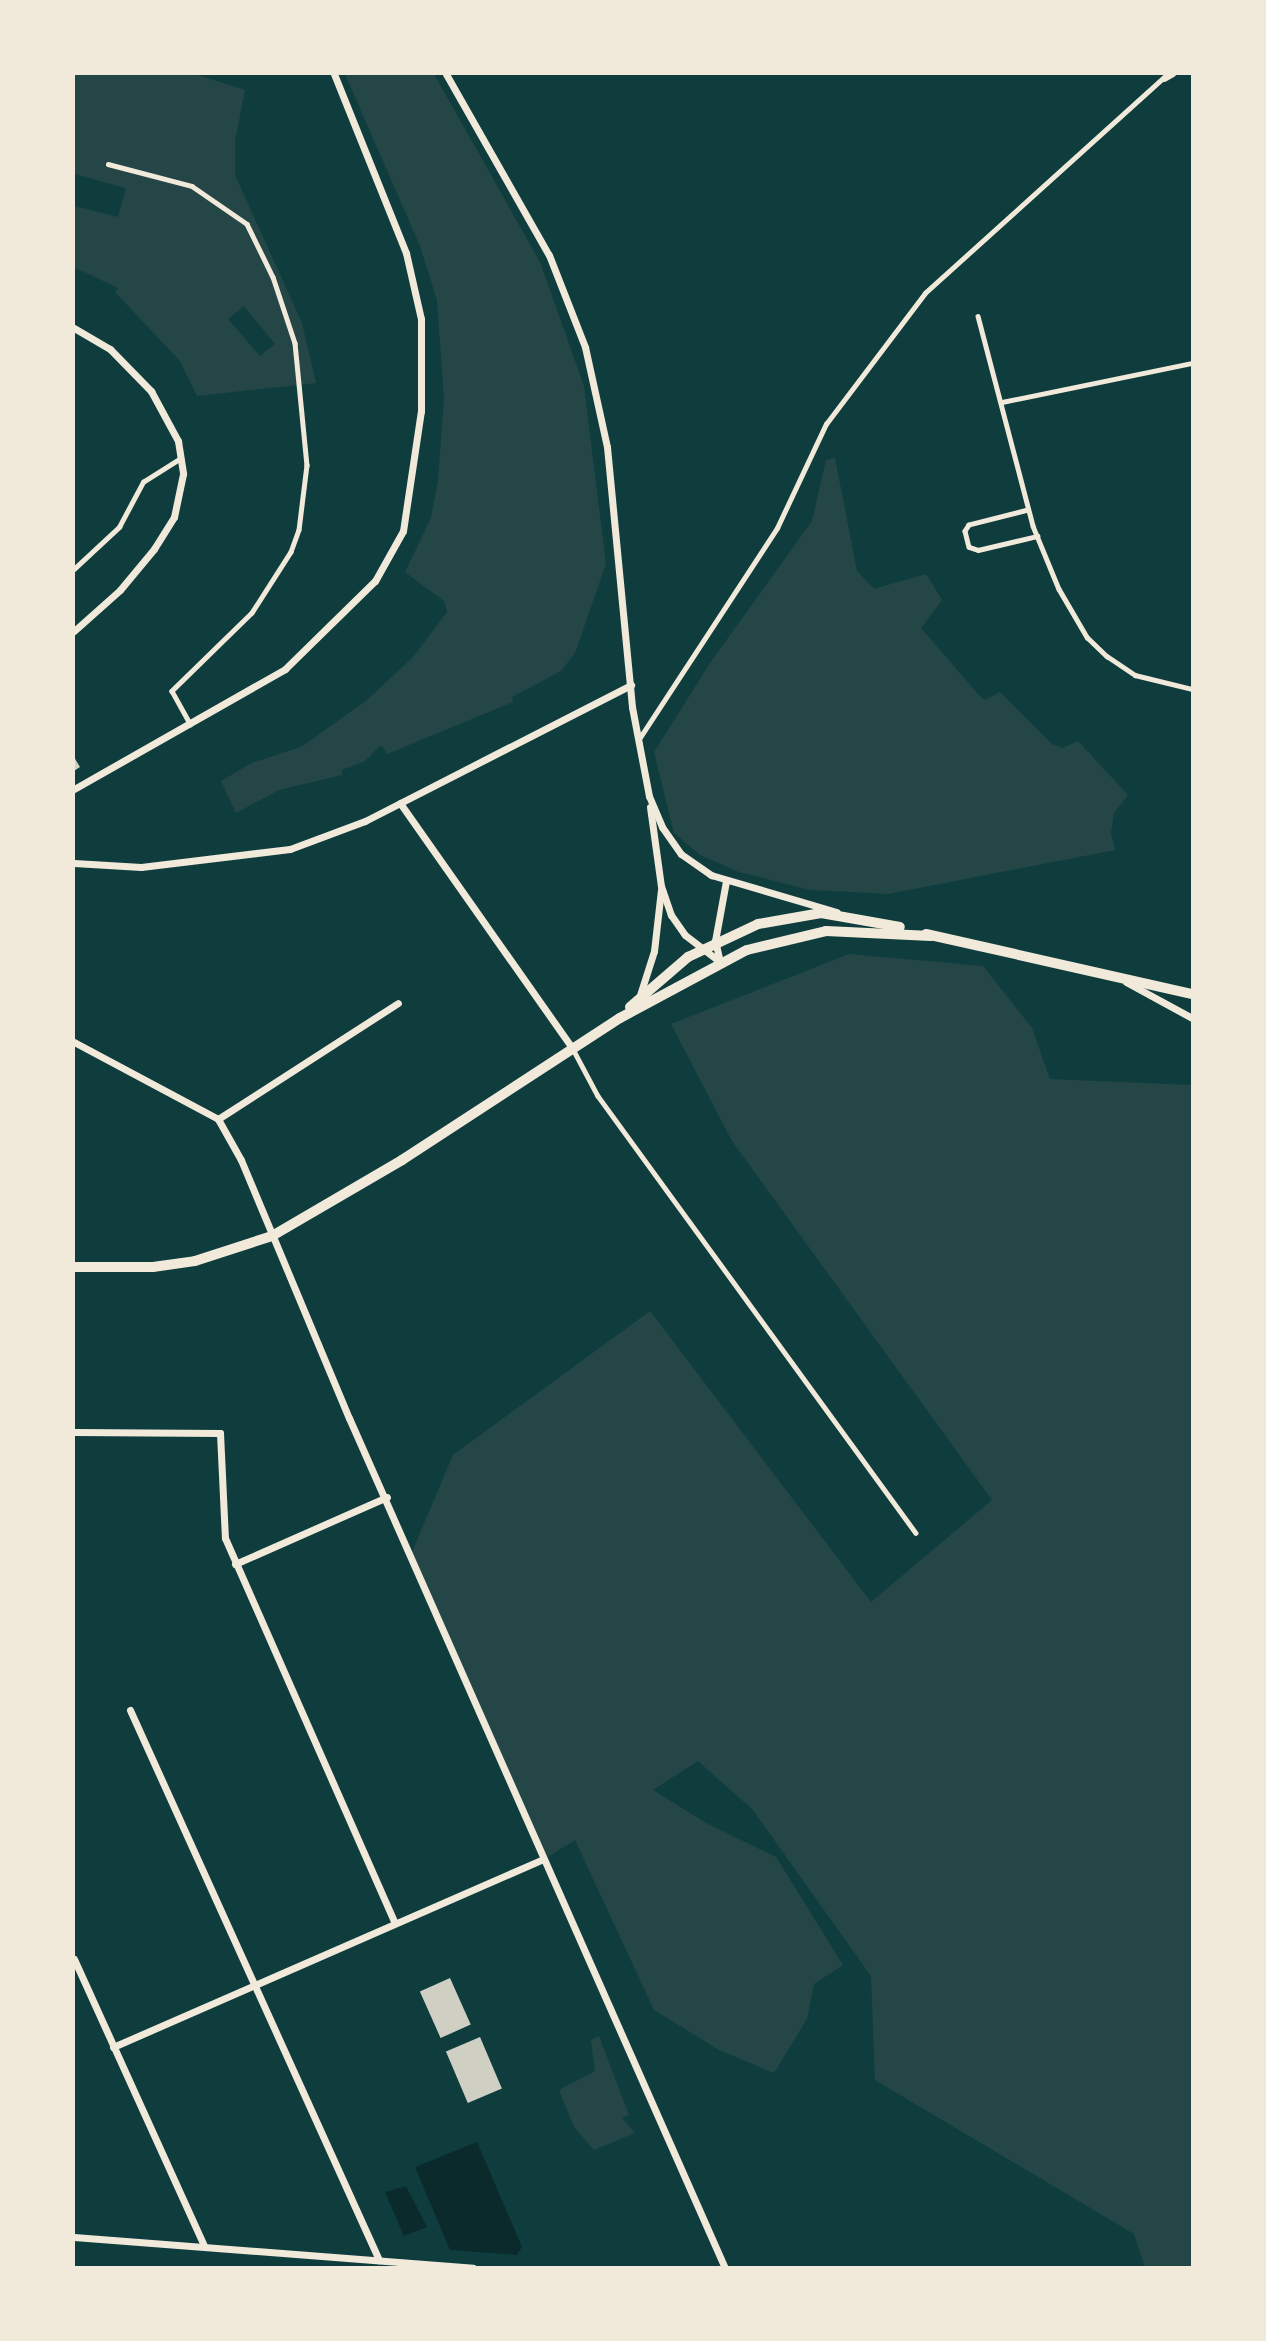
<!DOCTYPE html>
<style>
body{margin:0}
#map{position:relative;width:1266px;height:2341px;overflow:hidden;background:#0f3d3e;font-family:Barlow,sans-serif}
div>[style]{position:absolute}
.green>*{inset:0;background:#244646}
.water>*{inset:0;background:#0a2a2b}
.building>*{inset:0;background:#cfcfc3;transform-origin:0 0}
.service>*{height:4.5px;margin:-2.25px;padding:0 2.25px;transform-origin:2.25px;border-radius:2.25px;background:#f1e9da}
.minor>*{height:7px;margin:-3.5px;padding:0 3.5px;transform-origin:3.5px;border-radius:3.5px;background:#f1e9da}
.tertiary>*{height:10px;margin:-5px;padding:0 5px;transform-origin:5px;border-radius:5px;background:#f1e9da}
span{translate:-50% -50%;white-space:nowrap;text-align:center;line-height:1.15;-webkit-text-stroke:6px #f1e9da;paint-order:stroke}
.frame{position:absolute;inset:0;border:75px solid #f1e9da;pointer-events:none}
</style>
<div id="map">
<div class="green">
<i style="clip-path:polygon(evenodd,74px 74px,195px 74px,245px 90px,235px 141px,235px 175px,302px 323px,316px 383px,197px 396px,180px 361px,115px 292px,118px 288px,74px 267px,74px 206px,118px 217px,126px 188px,74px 174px,74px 74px,244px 306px,275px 344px,260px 356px,228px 319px,244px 306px)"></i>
<i style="clip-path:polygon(345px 74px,434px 74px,540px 262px,584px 386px,606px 564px,575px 653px,561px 671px,512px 697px,513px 702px,387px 754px,381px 745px,365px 761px,342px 770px,342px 775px,279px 790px,236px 813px,221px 781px,252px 763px,301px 747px,367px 700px,413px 657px,447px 612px,444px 601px,405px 572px,431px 518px,438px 480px,444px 398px,437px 300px,420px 246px)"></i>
<i style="clip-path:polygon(835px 458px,857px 571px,874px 589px,926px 574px,942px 600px,921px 628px,978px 694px,985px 700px,1000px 692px,1052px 744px,1063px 748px,1078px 741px,1128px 795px,1114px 813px,1111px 833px,1115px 850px,888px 894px,853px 892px,810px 890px,739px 872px,700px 855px,674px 833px,654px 752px,710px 663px,812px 521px,826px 460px)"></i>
<i style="clip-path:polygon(849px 954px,983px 966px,1032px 1028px,1050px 1079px,1192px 1085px,1192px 2267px,1145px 2267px,1134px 2234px,875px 2080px,871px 1976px,753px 1810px,698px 1761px,653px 1790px,706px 1823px,776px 1857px,843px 1965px,814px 1984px,807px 2019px,774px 2073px,719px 2050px,654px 2010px,575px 1840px,544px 1859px,411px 1554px,453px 1455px,650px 1311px,871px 1602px,992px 1500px,732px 1141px,671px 1024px)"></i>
<i style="clip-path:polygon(599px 2036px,629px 2115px,622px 2118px,635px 2133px,594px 2150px,574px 2127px,559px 2090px,595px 2071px,591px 2040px)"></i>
</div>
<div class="water">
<i style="clip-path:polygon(477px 2142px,522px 2247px,517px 2255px,450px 2250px,415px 2167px)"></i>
<i style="clip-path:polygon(406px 2186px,427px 2227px,404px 2236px,385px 2192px)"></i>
</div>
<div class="building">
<i style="clip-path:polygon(74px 757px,80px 767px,74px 771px)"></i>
<i style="left:450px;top:1978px;width:51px;height:33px;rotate:66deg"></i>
<i style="left:480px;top:2037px;width:56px;height:37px;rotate:67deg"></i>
</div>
<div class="service">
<i style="left:1164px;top:79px;width:10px;rotate:-29deg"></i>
<i style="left:108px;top:164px;width:87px;rotate:14.7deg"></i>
<i style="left:192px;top:186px;width:67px;rotate:34.6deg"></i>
<i style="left:247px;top:224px;width:59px;rotate:63.9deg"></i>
<i style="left:273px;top:277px;width:70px;rotate:71.6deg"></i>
<i style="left:295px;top:343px;width:123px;rotate:84.4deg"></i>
<i style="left:307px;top:465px;width:65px;rotate:97deg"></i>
<i style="left:299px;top:530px;width:23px;rotate:110deg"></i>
<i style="left:291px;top:552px;width:72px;rotate:122.6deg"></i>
<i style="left:252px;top:613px;width:112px;rotate:135.7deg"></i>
<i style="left:172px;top:691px;width:38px;rotate:61deg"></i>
<i style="left:978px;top:316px;width:217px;rotate:75.3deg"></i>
<i style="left:1033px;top:526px;width:68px;rotate:67.6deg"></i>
<i style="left:1059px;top:589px;width:56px;rotate:59.7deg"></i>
<i style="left:1087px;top:637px;width:28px;rotate:44deg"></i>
<i style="left:1107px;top:656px;width:34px;rotate:34deg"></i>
<i style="left:1135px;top:675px;width:59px;rotate:13.8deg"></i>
<i style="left:1002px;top:402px;width:194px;rotate:-11.6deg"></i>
<i style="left:1028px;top:510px;width:61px;rotate:165.7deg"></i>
<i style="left:969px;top:525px;width:7px;rotate:124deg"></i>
<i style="left:965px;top:531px;width:16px;rotate:76deg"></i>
<i style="left:969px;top:547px;width:9px;rotate:18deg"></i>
<i style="left:978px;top:550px;width:61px;rotate:-13.3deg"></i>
<i style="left:74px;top:569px;width:62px;rotate:-43deg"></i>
<i style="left:119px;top:527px;width:51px;rotate:-61.9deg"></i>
<i style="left:143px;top:482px;width:45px;rotate:-32.3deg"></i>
<i style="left:639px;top:739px;width:252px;rotate:-56.8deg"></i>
<i style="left:777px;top:528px;width:115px;rotate:-64.8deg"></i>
<i style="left:826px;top:424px;width:164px;rotate:-52.9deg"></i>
<i style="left:925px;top:293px;width:326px;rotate:-42.1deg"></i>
<i style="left:573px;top:1049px;width:53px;rotate:62deg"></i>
<i style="left:598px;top:1096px;width:540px;rotate:53.96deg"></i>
</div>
<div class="minor">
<i style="left:446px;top:74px;width:208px;rotate:60.4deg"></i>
<i style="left:549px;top:255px;width:99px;rotate:68.6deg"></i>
<i style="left:585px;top:347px;width:102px;rotate:77.6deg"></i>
<i style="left:607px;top:447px;width:261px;rotate:84.5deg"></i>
<i style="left:632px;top:707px;width:91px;rotate:79.2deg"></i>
<i style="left:649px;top:796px;width:34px;rotate:67deg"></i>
<i style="left:662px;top:827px;width:33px;rotate:55deg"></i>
<i style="left:681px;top:854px;width:37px;rotate:35deg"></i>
<i style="left:711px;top:875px;width:131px;rotate:16.4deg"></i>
<i style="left:74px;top:328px;width:42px;rotate:30.3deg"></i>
<i style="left:110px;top:349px;width:59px;rotate:45.7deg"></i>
<i style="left:151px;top:391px;width:57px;rotate:61.6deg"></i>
<i style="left:178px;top:441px;width:33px;rotate:81deg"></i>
<i style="left:183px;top:474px;width:44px;rotate:101.8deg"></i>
<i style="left:174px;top:517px;width:38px;rotate:122deg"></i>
<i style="left:154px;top:549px;width:53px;rotate:129.7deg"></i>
<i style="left:120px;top:590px;width:62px;rotate:138.3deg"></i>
<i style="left:74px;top:789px;width:243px;rotate:-29.6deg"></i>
<i style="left:285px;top:669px;width:126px;rotate:-44.4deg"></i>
<i style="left:375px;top:581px;width:57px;rotate:-60.8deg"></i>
<i style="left:403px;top:531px;width:121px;rotate:-81.5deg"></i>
<i style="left:421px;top:411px;width:92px;rotate:-90deg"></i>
<i style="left:421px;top:319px;width:68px;rotate:-102.8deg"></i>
<i style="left:406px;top:253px;width:193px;rotate:-111.9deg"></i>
<i style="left:400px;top:803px;width:301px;rotate:54.9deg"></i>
<i style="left:650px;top:807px;width:80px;rotate:82.1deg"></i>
<i style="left:661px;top:886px;width:31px;rotate:71deg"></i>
<i style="left:671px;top:915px;width:24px;rotate:55deg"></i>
<i style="left:685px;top:935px;width:44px;rotate:37.6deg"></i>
<i style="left:74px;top:863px;width:67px;rotate:3.4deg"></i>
<i style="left:141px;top:867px;width:150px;rotate:-6.9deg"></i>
<i style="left:290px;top:849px;width:80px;rotate:-20.5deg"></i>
<i style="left:365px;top:821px;width:299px;rotate:-27.1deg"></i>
<i style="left:720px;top:962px;width:22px;rotate:-103deg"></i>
<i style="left:715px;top:941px;width:61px;rotate:-79.6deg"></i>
<i style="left:1126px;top:982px;width:75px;rotate:28.6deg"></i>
<i style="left:639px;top:998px;width:49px;rotate:-72.3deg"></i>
<i style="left:654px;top:951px;width:61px;rotate:-83.5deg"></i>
<i style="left:74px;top:1042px;width:163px;rotate:28.1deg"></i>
<i style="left:218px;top:1119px;width:47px;rotate:60.7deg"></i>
<i style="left:241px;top:1160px;width:280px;rotate:67.3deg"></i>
<i style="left:349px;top:1418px;width:929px;rotate:66.14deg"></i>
<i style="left:218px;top:1119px;width:214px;rotate:-32.8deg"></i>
<i style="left:74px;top:1432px;width:146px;rotate:0.4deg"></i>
<i style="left:220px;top:1433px;width:105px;rotate:87.3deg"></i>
<i style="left:225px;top:1538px;width:419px;rotate:66.2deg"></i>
<i style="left:235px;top:1564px;width:166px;rotate:-23.8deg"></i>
<i style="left:130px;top:1710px;width:604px;rotate:65.64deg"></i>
<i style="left:74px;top:1959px;width:315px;rotate:65.6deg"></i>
<i style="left:113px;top:2047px;width:470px;rotate:-23.6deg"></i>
<i style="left:74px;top:2237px;width:400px;rotate:4.4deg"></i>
</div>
<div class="tertiary">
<i style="left:926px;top:934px;width:273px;rotate:12.7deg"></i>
<i style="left:630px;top:1007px;width:77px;rotate:-40.8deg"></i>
<i style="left:688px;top:957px;width:77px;rotate:-25.2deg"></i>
<i style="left:758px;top:924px;width:64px;rotate:-9.9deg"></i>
<i style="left:821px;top:913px;width:80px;rotate:10deg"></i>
<i style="left:74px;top:1267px;width:79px"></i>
<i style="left:153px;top:1267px;width:42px;rotate:-8.1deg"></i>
<i style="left:195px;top:1261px;width:81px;rotate:-18deg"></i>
<i style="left:272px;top:1236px;width:151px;rotate:-30.3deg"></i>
<i style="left:402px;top:1160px;width:260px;rotate:-33.1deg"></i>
<i style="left:620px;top:1018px;width:144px;rotate:-28.2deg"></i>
<i style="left:747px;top:950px;width:81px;rotate:-13.5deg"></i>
<i style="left:826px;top:931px;width:105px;rotate:2.7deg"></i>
</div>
<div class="frame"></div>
</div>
